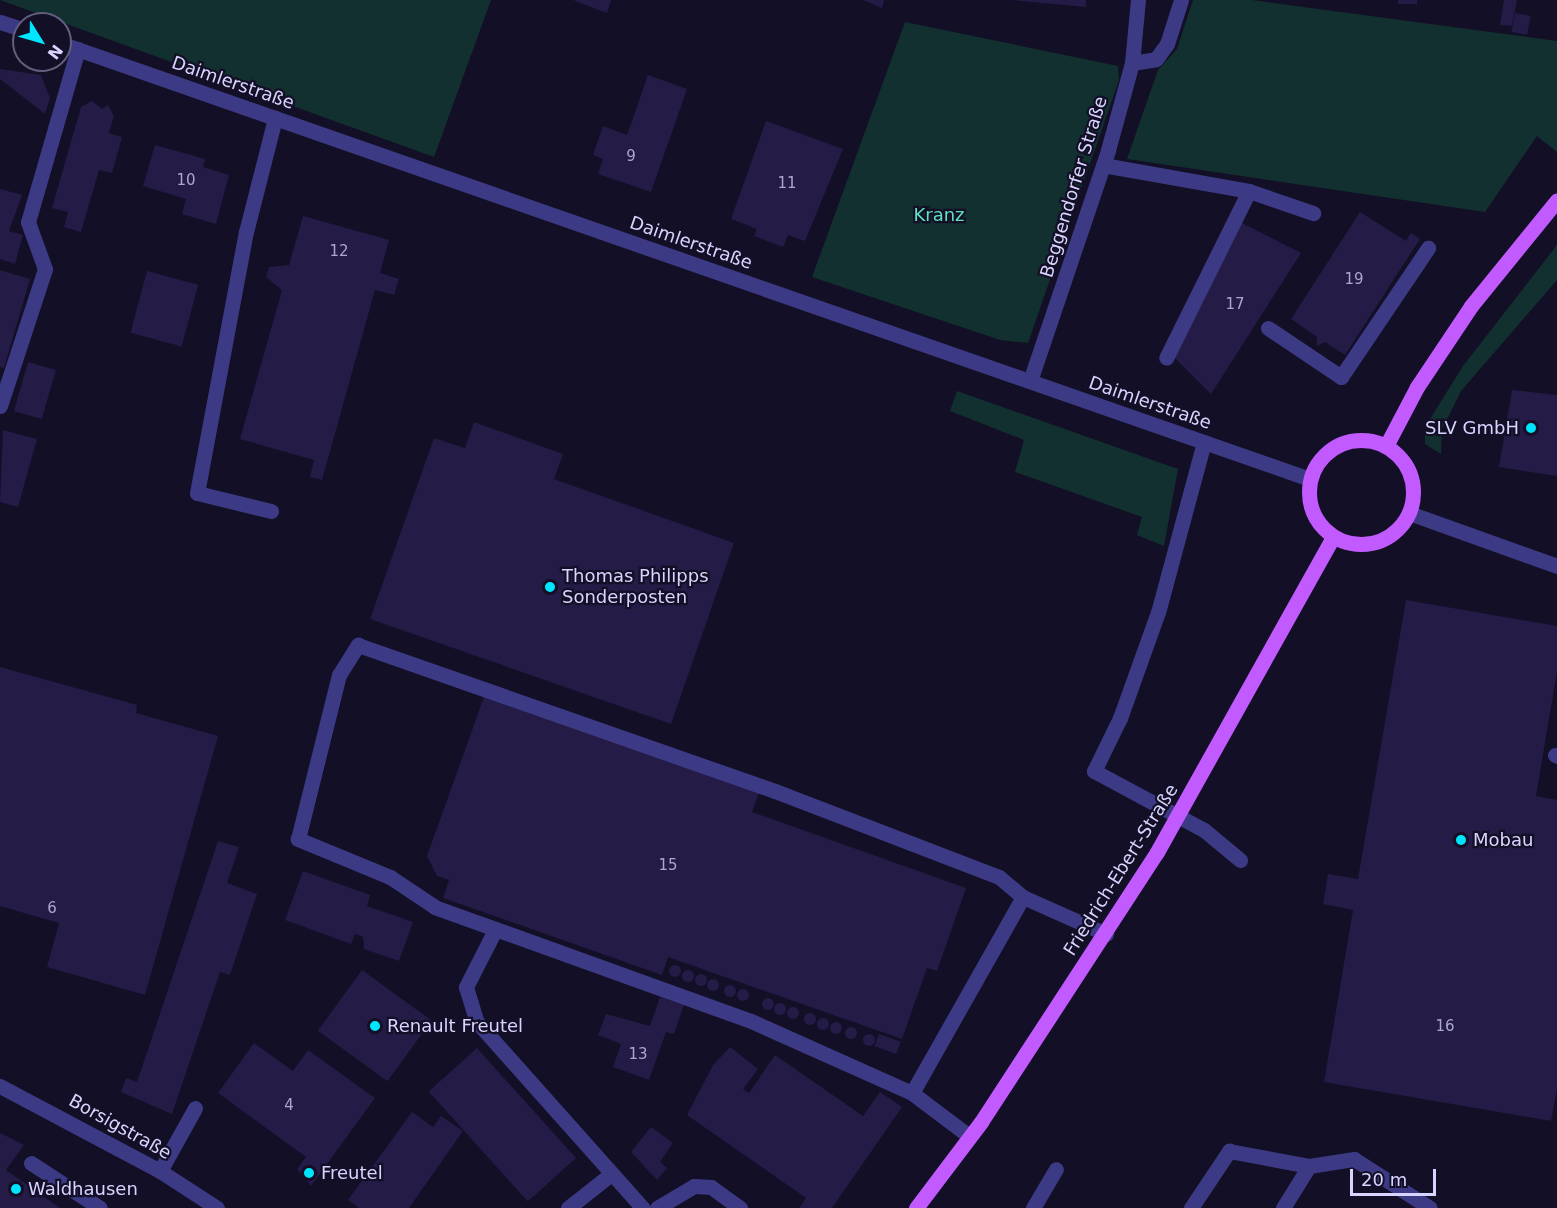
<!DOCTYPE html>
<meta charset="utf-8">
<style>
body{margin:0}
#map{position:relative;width:1557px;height:1208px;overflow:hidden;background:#130f26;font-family:"DejaVu Sans",sans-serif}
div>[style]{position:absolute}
.green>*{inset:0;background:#12302f}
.building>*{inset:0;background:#241b47;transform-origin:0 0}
.round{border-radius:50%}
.minor>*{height:15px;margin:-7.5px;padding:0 7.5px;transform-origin:7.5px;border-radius:7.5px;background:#3d3a85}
.major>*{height:15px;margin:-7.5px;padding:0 7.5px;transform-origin:7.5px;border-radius:7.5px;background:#c25bff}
.major>.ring{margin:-7.5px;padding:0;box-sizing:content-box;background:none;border:15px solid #c25bff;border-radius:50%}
.dots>*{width:16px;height:16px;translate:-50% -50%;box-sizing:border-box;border:3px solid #130f26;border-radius:50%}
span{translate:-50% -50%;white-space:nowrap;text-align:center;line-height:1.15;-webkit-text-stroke:4.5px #130f26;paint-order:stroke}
.number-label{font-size:15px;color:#aca6d1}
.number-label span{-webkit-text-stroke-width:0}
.street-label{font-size:18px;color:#d9d4ff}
.park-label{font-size:18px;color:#5fe0c0}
.poi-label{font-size:18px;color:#d9d4ff}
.right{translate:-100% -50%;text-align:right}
.left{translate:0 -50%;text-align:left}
.north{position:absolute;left:12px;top:12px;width:60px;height:60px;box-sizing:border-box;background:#130f26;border:2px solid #625e7d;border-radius:50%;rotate:127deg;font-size:16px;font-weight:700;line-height:24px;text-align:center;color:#d9d4ff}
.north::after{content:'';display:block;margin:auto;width:21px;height:27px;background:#00e5ff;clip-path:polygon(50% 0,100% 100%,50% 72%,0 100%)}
.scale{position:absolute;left:1350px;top:1169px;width:86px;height:27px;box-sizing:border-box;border:3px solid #d9d4ff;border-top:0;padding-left:8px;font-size:18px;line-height:21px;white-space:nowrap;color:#d9d4ff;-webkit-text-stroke:4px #130f26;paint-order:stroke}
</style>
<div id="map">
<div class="green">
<i style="clip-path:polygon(0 0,491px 0,434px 157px)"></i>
<i style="clip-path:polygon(1193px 0,1252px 0,1557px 41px,1557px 152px,1537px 136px,1485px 212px,1127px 159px,1158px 70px,1177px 49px)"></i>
<i style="clip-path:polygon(905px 22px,1118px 66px,1119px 80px,1028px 343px,1000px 340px,812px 277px)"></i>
<i style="clip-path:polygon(1557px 245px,1557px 280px,1461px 391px,1442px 429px,1441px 454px,1425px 444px,1425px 427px,1463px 366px)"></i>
<i style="clip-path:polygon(957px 391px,1178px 469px,1164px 546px,1137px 535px,1142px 517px,1015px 472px,1024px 440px,950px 411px)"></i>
</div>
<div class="building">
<i style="clip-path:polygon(573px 0,611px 0,607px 13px)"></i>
<i style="clip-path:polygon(863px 0,884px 0,882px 8px)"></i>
<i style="clip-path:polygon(1012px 0,1086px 0,1086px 7px)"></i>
<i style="left:1398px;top:0;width:19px;height:4px"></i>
<i style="clip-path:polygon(1504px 0,1517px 0,1512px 26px,1500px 25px)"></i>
<i style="left:1515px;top:13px;width:16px;height:19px;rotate:11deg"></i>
<i style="clip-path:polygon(0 69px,41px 75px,50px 98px,45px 114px,0 79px)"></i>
<i style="clip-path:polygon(648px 75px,687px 89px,651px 192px,598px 174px,603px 159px,593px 155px,603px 126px,627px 135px)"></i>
<i style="clip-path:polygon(92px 101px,102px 109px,108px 105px,114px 116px,109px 133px,122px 137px,112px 173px,99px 170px,81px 232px,64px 227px,68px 212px,52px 208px,81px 107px)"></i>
<i style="clip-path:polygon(766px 121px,843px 149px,805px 241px,788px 235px,783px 247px,754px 236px,757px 229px,731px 219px)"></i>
<i style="clip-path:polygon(155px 145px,205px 159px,203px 167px,229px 175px,216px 224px,182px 214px,186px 199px,143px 186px)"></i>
<i style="clip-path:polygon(0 189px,22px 195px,9px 231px,23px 235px,15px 264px,0 259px)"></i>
<i style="clip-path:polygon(1360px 212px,1406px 241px,1411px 233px,1420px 239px,1345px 355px,1325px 342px,1317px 346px,1317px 337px,1291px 319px)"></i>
<i style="clip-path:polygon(303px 216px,389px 240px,380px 273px,399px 279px,394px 295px,375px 290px,322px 480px,310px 477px,314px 460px,240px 439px,282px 290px,266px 277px,269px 267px,289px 265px)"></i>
<i style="clip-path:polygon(1240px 222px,1301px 253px,1211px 394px,1171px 354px,1204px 301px,1200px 298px)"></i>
<i style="clip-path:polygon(0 270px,30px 279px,4px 368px,0 367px)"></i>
<i style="left:147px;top:271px;width:53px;height:64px;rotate:15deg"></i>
<i style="left:28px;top:362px;width:29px;height:51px;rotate:16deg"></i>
<i style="clip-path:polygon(1512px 390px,1557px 395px,1557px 476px,1499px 467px)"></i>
<i style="clip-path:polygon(474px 422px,563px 454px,554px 479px,734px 543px,671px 724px,370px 619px,434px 438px,465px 448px)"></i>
<i style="clip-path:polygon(3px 430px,37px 439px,18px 507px,0 502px)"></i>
<i style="clip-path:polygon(1406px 600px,1557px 626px,1557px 672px,1536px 796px,1557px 800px,1557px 1089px,1551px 1121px,1324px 1082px,1353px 910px,1323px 904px,1328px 874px,1358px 879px)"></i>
<i style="clip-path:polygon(0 667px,137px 705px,136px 713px,218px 736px,145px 995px,47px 967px,59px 923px,0 906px)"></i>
<i style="clip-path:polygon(484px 697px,759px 793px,752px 812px,966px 888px,937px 971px,927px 968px,902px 1039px,668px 957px,662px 975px,443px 898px,449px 880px,437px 876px,427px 856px)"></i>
<i style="clip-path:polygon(218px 841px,239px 847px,227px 883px,257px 894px,230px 975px,220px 972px,172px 1114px,121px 1092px,126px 1078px,137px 1082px)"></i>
<i style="clip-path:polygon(303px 871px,370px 895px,367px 906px,413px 922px,399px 961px,364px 949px,363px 937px,355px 934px,351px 944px,285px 920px)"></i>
<i class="round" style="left:669px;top:965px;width:12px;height:12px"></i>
<i class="round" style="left:682px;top:970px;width:12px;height:12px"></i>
<i style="left:362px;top:970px;width:86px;height:75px;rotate:36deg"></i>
<i class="round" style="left:695px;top:974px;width:12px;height:12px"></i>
<i class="round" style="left:707px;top:979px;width:12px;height:12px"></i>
<i class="round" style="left:724px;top:985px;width:12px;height:12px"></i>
<i class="round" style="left:737px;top:989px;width:12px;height:12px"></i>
<i style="clip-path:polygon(660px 997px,684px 1005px,674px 1034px,666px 1032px,649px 1080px,613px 1067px,621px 1044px,598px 1035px,606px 1014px,650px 1026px)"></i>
<i class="round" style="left:762px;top:998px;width:12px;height:12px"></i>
<i class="round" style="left:774px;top:1003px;width:12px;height:12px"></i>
<i class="round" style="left:787px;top:1007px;width:12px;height:12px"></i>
<i class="round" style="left:804px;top:1013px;width:12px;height:12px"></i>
<i class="round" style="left:817px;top:1018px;width:12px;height:12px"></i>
<i class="round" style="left:830px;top:1022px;width:12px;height:12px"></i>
<i class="round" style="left:845px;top:1027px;width:12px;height:12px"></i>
<i class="round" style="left:863px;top:1034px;width:12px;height:12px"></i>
<i style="left:879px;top:1034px;width:23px;height:13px;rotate:20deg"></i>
<i style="clip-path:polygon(254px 1043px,293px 1071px,308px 1050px,375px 1098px,311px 1186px,297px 1169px,306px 1157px,218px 1093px)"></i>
<i style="clip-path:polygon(730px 1047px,758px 1069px,743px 1089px,749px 1093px,775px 1055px,863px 1116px,880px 1092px,902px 1107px,832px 1208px,799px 1208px,806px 1198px,687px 1115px,713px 1065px)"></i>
<i style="left:477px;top:1048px;width:148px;height:65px;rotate:48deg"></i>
<i style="clip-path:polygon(412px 1112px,433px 1127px,441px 1116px,463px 1131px,409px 1208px,359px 1208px,348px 1200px)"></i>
<i style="clip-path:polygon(651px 1127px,673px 1143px,660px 1162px,667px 1168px,657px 1180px,631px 1152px)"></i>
<i style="clip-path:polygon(0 1133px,24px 1145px,6px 1170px,60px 1208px,0 1208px)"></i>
</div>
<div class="minor">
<i style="left:0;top:22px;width:25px;rotate:18deg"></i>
<i style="left:60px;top:43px;width:1324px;rotate:19.23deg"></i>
<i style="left:1132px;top:63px;width:24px;rotate:-9deg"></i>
<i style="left:1156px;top:59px;width:19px;rotate:-54deg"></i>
<i style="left:1167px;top:44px;width:46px;rotate:-72.3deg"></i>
<i style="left:1103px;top:165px;width:148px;rotate:10.1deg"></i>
<i style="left:1249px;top:191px;width:186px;rotate:116.4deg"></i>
<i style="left:1249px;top:191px;width:68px;rotate:19deg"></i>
<i style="left:1268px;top:328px;width:88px;rotate:33.9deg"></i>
<i style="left:1341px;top:377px;width:156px;rotate:-56deg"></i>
<i style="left:1030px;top:381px;width:244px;rotate:-71.3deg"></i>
<i style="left:1108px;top:150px;width:90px;rotate:-74.6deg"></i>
<i style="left:1132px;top:63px;width:63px;rotate:-84.6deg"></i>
<i style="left:0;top:406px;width:144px;rotate:-71.8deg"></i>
<i style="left:45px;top:269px;width:50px;rotate:-109.9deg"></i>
<i style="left:28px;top:222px;width:180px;rotate:-73.9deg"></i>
<i style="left:1204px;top:442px;width:176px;rotate:105.1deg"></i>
<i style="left:1158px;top:612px;width:113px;rotate:109.7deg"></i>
<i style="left:1120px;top:718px;width:59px;rotate:116.1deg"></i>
<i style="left:1094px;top:771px;width:125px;rotate:28.2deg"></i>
<i style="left:1204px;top:830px;width:47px;rotate:39.8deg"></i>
<i style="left:271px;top:511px;width:76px;rotate:-166.3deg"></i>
<i style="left:197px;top:493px;width:266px;rotate:-79.4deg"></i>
<i style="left:246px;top:232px;width:118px;rotate:-75.7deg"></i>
<i style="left:1409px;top:513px;width:157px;rotate:19.7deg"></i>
<i style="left:1555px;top:755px;width:2px;rotate:27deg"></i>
<i style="left:495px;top:930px;width:64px;rotate:117deg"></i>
<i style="left:466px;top:987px;width:37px;rotate:73deg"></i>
<i style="left:477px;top:1022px;width:249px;rotate:48.3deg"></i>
<i style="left:0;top:1086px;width:181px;rotate:28deg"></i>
<i style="left:160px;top:1171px;width:68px;rotate:33deg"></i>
<i style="left:912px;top:1093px;width:225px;rotate:-60.5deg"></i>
<i style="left:969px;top:1136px;width:71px;rotate:-143deg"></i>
<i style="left:912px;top:1093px;width:176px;rotate:-155.9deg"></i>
<i style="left:751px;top:1021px;width:336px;rotate:-160.2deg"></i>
<i style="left:435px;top:907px;width:54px;rotate:-146.3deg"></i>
<i style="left:390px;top:877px;width:100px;rotate:-157.6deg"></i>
<i style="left:298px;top:839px;width:169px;rotate:-76deg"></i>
<i style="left:339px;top:675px;width:36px;rotate:-58deg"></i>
<i style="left:358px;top:645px;width:442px;rotate:19.3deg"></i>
<i style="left:775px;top:791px;width:240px;rotate:21deg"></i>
<i style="left:999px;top:877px;width:31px;rotate:40deg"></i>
<i style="left:1023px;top:897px;width:91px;rotate:24deg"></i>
<i style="left:31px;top:1163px;width:82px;rotate:33.1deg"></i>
<i style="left:160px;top:1171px;width:72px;rotate:-60.9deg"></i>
<i style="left:568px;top:1208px;width:53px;rotate:-38.2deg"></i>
<i style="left:657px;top:1208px;width:43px;rotate:-30.7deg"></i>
<i style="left:694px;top:1186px;width:17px;rotate:3deg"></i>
<i style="left:711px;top:1187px;width:36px;rotate:36deg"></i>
<i style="left:1033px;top:1208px;width:45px;rotate:-59.5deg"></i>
<i style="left:1191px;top:1208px;width:69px;rotate:-56.3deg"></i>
<i style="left:1229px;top:1151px;width:81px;rotate:10.6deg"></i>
<i style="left:1283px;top:1208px;width:49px;rotate:-58.2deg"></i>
<i style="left:1309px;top:1166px;width:46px;rotate:-8.8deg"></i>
<i style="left:1354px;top:1159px;width:90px;rotate:32.8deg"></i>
</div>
<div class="major">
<i class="ring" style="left:1309px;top:440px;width:89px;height:89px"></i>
<i style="left:1386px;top:446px;width:67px;rotate:-62.3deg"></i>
<i style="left:1417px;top:387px;width:97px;rotate:-56.3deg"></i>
<i style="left:1471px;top:306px;width:136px;rotate:-50.9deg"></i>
<i style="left:916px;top:1208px;width:108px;rotate:-52.9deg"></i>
<i style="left:981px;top:1122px;width:322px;rotate:-56.9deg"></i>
<i style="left:1157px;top:852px;width:361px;rotate:-60.8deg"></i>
</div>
<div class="dots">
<i style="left:1531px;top:428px;background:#00e5ff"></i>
<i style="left:550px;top:587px;background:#00e5ff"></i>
<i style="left:1461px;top:840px;background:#00e5ff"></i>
<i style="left:375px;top:1026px;background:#00e5ff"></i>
<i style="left:309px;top:1173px;background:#00e5ff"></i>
<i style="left:16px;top:1189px;background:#00e5ff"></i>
</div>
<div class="number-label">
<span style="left:631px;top:157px">9</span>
<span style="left:186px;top:181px">10</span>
<span style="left:787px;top:184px">11</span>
<span style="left:339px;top:252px">12</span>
<span style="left:1354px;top:280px">19</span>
<span style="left:1235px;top:305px">17</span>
<span style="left:668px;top:866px">15</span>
<span style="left:52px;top:909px">6</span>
<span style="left:1445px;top:1027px">16</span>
<span style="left:638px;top:1055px">13</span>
<span style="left:289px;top:1106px">4</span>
</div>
<div class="street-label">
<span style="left:233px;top:83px;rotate:19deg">Daimlerstraße</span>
<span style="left:1074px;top:187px;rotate:-73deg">Beggendorfer Straße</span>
<span style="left:691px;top:243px;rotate:19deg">Daimlerstraße</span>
<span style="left:1150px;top:403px;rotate:19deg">Daimlerstraße</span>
<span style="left:1121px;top:870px;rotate:-58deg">Friedrich-Ebert-Straße</span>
<span style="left:120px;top:1127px;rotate:29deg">Borsigstraße</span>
</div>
<div class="park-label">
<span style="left:939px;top:215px">Kranz</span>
</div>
<div class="poi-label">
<span class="right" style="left:1519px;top:428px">SLV GmbH</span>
<span class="left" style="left:562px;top:587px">Thomas Philipps<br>Sonderposten</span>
<span class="left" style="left:1473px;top:840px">Mobau</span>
<span class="left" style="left:387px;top:1026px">Renault Freutel</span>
<span class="left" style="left:321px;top:1173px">Freutel</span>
<span class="left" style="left:28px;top:1189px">Waldhausen</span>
</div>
<div class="north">N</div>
<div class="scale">20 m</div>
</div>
